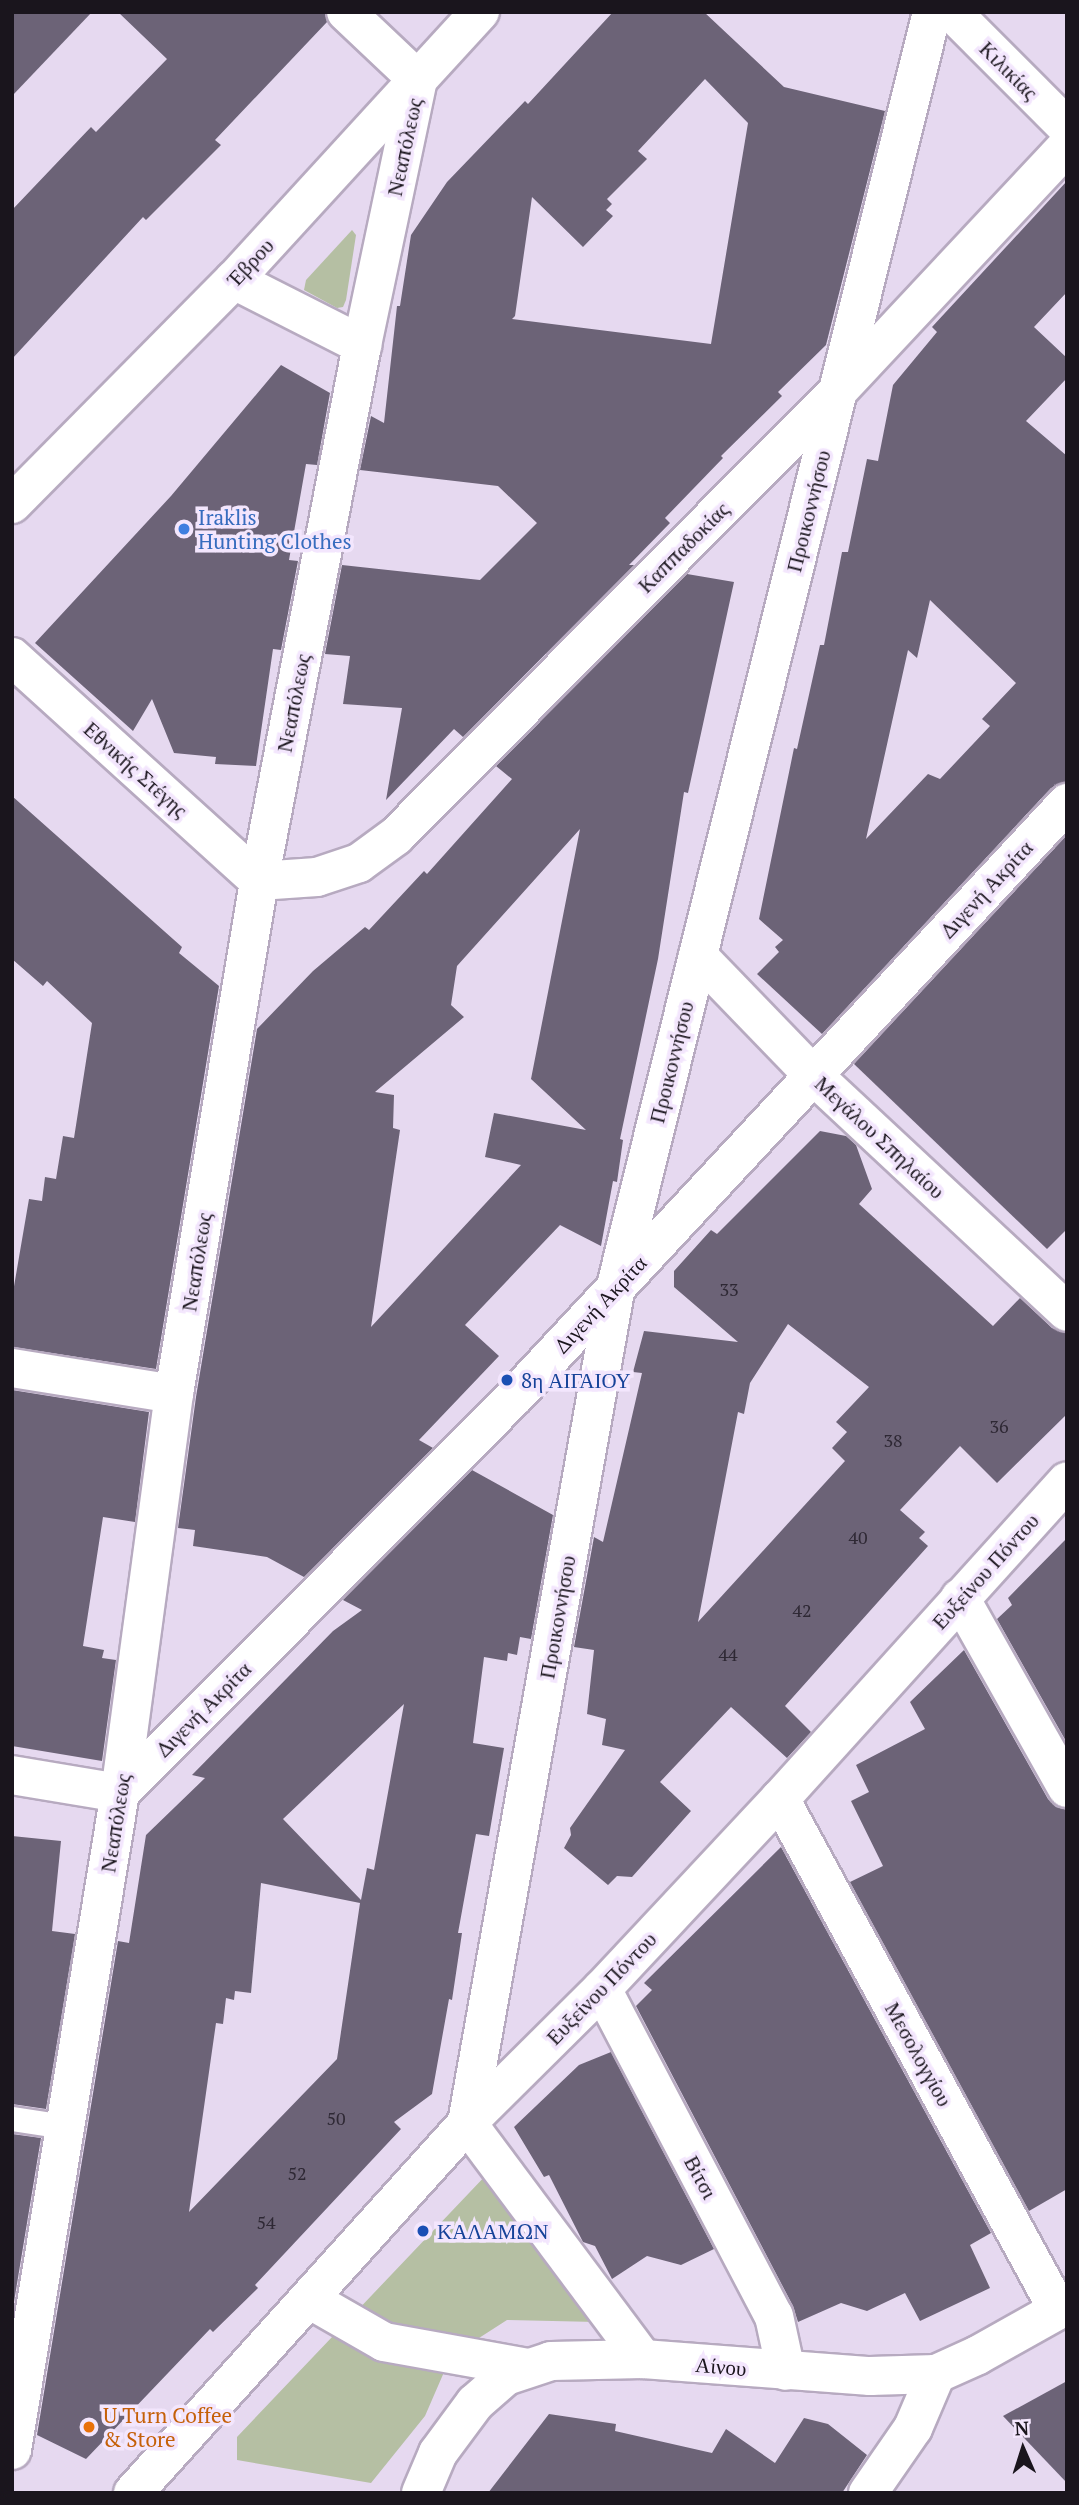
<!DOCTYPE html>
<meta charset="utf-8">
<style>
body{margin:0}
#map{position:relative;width:1079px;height:2505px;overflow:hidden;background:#e6d9f0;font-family:"PT Serif",serif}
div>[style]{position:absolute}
.green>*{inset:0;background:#b5bfa3}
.building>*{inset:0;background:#6c6377}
.roads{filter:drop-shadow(2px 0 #b7aac0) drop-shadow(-2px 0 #b7aac0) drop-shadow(0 2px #b7aac0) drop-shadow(0 -2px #b7aac0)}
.lane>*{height:24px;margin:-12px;padding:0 12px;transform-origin:12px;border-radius:12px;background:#fff}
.street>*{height:38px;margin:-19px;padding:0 19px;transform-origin:19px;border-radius:19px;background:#fff}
.secondary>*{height:38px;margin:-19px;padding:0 19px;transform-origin:19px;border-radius:19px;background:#fff}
.dots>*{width:19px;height:19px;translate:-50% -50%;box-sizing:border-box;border:4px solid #f3e6fd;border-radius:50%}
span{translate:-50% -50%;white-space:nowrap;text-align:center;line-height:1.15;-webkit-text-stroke:7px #f3e6fd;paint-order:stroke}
.number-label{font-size:18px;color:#2e2834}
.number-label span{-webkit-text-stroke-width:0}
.street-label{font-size:21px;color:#1a151d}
.shop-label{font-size:21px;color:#366cbe}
.left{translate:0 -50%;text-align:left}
.transit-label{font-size:21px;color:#164399}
.food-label{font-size:21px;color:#c56008}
.frame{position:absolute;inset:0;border:14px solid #1a151d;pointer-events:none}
.north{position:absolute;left:988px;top:2414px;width:70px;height:70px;-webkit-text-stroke:5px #f3e6fd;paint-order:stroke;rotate:357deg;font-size:19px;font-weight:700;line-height:28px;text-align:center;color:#1a151d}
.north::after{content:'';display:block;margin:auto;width:24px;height:32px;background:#1a151d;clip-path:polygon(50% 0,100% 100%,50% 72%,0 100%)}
</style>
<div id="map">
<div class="green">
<i style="clip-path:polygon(352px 230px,356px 235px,346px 300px,343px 307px,337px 308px,304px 290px,306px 280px)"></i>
<i style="clip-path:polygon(508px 2152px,597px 2322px,507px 2320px,451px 2356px,425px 2416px,371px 2483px,237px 2460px,237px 2437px)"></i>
</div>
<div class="building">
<i style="clip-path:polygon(12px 12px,92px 12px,12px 96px)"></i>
<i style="clip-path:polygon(118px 12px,325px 12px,327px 22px,215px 140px,221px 145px,146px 220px,143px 217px,12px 359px,12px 210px,91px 127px,96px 132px,167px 59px)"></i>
<i style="clip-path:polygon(evenodd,613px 12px,704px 12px,784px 87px,885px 111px,826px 345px,778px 392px,782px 396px,721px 456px,723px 458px,665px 518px,670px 523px,629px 565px,634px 565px,463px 737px,454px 729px,386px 800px,402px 708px,343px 704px,350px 656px,325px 654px,342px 565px,480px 580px,537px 523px,498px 486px,360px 470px,371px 416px,384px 423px,397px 306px,400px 306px,411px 235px,447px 182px,525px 101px,528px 104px,613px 12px,705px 79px,748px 123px,711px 344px,512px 319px,515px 316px,532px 197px,583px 247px,613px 216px,606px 210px,612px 204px,607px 199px,647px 159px,638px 151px,705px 79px)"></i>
<i style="clip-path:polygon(evenodd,1067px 181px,1067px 292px,1034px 327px,1067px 358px,1067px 378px,1026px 421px,1067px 456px,1067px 782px,1051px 788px,822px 1034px,757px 974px,779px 952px,775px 947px,783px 940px,759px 919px,794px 748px,797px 749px,820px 645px,824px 645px,842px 552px,848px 552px,867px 459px,878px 461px,893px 385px,937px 332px,932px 327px,1067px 181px,930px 600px,1016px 683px,982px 719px,990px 726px,940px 779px,928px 774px,866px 839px,908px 650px,917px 658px,930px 600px)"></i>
<i style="clip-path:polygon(281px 365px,330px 393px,317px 465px,306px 464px,289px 560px,298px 561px,281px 650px,273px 649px,256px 766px,215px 764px,216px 757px,174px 753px,152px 699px,133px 731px,35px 643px,171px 496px)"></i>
<i style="clip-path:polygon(evenodd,687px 574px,734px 582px,688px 793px,684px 792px,658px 959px,620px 1139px,623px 1140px,617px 1182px,613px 1181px,601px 1246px,560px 1225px,465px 1325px,499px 1356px,419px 1440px,433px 1448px,304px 1577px,267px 1557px,193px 1546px,195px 1530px,178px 1528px,196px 1397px,257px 1029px,313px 971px,365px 927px,369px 930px,424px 871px,427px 874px,512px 779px,496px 766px,687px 574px,580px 829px,531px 1079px,586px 1130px,494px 1113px,485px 1157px,521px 1165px,371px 1327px,400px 1130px,393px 1128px,394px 1095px,375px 1092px,464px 1017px,451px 1005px,457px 966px,580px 829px)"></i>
<i style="clip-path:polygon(12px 796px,182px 947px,179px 953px,219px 986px,156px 1369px,12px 1347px,12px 1298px,29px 1199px,42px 1201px,45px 1177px,56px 1179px,63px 1136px,74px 1138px,92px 1023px,47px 981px,43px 986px,12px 959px)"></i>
<i style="clip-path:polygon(1067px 835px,1067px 1229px,1047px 1249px,854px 1064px)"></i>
<i style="clip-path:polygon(evenodd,820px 1131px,846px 1136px,856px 1145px,872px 1189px,859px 1204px,993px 1326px,1020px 1298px,1052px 1328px,1067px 1333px,1067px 1414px,997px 1483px,960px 1446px,900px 1510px,925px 1532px,919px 1538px,928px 1546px,785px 1706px,811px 1732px,787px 1758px,731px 1707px,660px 1782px,691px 1811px,632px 1877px,617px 1876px,608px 1885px,564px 1848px,571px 1835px,570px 1828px,625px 1750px,602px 1745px,606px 1719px,587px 1714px,594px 1650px,574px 1647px,594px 1537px,603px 1542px,642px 1373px,633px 1372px,644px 1331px,738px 1342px,674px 1287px,674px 1271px,711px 1230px,717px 1234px,820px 1131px,788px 1324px,869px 1387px,836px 1422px,847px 1432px,832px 1448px,845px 1461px,698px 1622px,738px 1412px,744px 1414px,750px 1383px,788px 1324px)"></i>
<i style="clip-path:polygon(12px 1390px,149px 1412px,135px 1522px,103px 1517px,83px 1646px,104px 1650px,102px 1658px,116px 1660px,102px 1761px,12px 1746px)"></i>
<i style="clip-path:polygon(evenodd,472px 1470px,553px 1515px,531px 1639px,520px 1637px,517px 1655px,508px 1653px,507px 1661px,484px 1657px,473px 1743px,504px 1748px,489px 1836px,476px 1834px,458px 1933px,462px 1933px,452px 2000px,449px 1999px,432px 2094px,394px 2122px,401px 2129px,255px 2285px,258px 2288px,213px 2332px,210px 2329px,86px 2459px,37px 2435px,118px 1941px,129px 1943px,146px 1835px,205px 1778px,192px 1775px,333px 1631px,362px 1610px,343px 1600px,472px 1470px,404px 1704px,374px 1870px,367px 1868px,361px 1900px,283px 1819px,404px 1704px,472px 1470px,261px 1883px,360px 1903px,337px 2059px,189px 2212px,216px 2023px,223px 2024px,226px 1998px,234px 2000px,235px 1991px,251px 1993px,261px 1883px)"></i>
<i style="clip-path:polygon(1067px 1538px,1067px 1743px,997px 1619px,1012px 1605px,1008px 1598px)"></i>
<i style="clip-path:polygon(964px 1650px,1048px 1799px,1056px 1807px,1067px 1810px,1067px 2189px,1029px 2211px,850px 1882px,883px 1866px,851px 1801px,869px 1792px,856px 1765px,925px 1729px,910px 1702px)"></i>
<i style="clip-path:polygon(12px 1836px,61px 1841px,52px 1931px,75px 1934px,46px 2109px,12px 2104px)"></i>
<i style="clip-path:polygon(781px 1847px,991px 2233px,970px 2245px,990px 2288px,920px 2321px,905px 2293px,867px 2311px,841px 2303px,798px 2322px,793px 2306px,636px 2006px,652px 1990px,644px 1983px)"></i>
<i style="clip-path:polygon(611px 2052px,714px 2249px,681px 2265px,647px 2256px,612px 2279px,595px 2246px,583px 2242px,549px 2175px,544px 2177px,514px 2127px,579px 2065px)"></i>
<i style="clip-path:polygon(12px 2134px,41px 2138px,12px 2314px)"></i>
<i style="clip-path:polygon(1067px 2381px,1067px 2483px,1003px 2416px)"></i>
<i style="clip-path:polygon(549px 2414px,616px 2424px,615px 2431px,712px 2453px,726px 2429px,775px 2463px,804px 2418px,828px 2424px,867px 2455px,842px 2493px,488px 2493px)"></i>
</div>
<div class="roads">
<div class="lane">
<i style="left:12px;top:2119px;width:54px;rotate:8.6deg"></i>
</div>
<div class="street">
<i style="left:952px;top:12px;width:163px;rotate:45deg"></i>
<i style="left:234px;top:280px;width:144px;rotate:26.9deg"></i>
<i style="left:12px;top:504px;width:315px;rotate:-45.3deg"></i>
<i style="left:234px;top:280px;width:364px;rotate:-47.5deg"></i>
<i style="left:12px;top:657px;width:333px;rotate:42.2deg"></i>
<i style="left:259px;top:881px;width:58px;rotate:-3.9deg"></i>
<i style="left:317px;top:877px;width:44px;rotate:-18.4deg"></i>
<i style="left:359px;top:863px;width:46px;rotate:-36.1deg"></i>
<i style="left:396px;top:836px;width:627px;rotate:-45.19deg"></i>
<i style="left:838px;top:391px;width:335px;rotate:-46.9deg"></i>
<i style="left:698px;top:956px;width:165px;rotate:46deg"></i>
<i style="left:813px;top:1075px;width:347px;rotate:43deg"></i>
<i style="left:12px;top:1368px;width:164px;rotate:9.1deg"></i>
<i style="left:960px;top:1598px;width:218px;rotate:60.6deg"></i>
<i style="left:120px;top:1793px;width:403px;rotate:-82.3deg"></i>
<i style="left:174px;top:1394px;width:520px;rotate:-80.59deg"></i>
<i style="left:259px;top:881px;width:546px;rotate:-79.12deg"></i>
<i style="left:362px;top:345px;width:271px;rotate:-78.1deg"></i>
<i style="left:418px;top:80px;width:99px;rotate:-136.6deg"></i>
<i style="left:780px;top:1799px;width:582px;rotate:61.45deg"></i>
<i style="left:602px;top:1989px;width:369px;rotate:62.3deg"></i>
<i style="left:774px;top:2316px;width:56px;rotate:77.7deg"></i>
<i style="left:309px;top:2299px;width:86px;rotate:29.8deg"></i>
<i style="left:384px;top:2342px;width:146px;rotate:10.2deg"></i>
<i style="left:643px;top:2359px;width:294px;rotate:-126.7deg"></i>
<i style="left:467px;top:2123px;width:850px;rotate:-79.91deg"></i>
<i style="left:616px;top:1286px;width:1313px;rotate:-76.07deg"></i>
<i style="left:421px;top:2493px;width:43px;rotate:-67deg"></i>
<i style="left:438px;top:2453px;width:62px;rotate:-53.5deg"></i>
<i style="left:475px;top:2403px;width:41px;rotate:-41.1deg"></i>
<i style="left:506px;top:2376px;width:47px;rotate:-18.4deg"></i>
<i style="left:551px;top:2361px;width:92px;rotate:-1.2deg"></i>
<i style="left:643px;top:2359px;width:228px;rotate:4.3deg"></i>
<i style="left:870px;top:2376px;width:66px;rotate:-1.7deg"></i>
<i style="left:936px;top:2374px;width:46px;rotate:-24.3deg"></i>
<i style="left:978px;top:2355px;width:102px;rotate:-29.3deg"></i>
<i style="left:868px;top:2493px;width:79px;rotate:-55.3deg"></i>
<i style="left:913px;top:2428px;width:59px;rotate:-66.9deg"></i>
</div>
<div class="secondary">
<i style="left:12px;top:1775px;width:109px;rotate:9.5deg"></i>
<i style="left:120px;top:1793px;width:561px;rotate:-45.14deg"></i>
<i style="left:516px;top:1395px;width:809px;rotate:-47.05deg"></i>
<i style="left:12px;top:2450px;width:666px;rotate:-80.67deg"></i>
<i style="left:133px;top:2493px;width:498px;rotate:-47.9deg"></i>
<i style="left:467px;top:2123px;width:190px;rotate:-44.8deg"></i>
<i style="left:602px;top:1989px;width:260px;rotate:-46.9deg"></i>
<i style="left:780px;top:1799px;width:428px;rotate:-47.9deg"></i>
</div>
</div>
<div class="dots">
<i style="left:184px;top:529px;background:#3f7fe0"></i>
<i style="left:507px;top:1380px;background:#1a4fb4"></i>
<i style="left:423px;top:2231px;background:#1a4fb4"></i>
<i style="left:89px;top:2427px;background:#e8710a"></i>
</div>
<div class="number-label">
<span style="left:729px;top:1289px">33</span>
<span style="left:999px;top:1426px">36</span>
<span style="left:893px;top:1440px">38</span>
<span style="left:858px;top:1537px">40</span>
<span style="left:802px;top:1610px">42</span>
<span style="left:728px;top:1654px">44</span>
<span style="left:336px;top:2118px">50</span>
<span style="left:297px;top:2173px">52</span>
<span style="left:266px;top:2222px">54</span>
</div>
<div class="street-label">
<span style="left:1009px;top:70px;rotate:45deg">Κιλικίας</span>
<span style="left:404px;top:147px;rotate:-78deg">Νεαπόλεως</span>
<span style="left:250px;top:262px;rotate:-47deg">Έβρου</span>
<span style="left:808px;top:511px;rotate:-76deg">Προικοννήσου</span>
<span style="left:683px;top:547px;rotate:-45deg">Καππαδοκίας</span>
<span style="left:293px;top:703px;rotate:-79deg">Νεαπόλεως</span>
<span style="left:136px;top:769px;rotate:42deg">Εθνικής Στέγης</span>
<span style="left:986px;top:889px;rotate:-47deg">Διγενή Ακρίτα</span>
<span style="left:671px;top:1062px;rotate:-76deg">Προικοννήσου</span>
<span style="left:880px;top:1137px;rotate:43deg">Μεγάλου Σπηλαίου</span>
<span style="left:196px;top:1262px;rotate:-81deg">Νεαπόλεως</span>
<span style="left:600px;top:1304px;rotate:-47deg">Διγενή Ακρίτα</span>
<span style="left:985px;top:1571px;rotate:-48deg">Ευξείνου Πόντου</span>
<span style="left:557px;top:1617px;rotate:-80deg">Προικοννήσου</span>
<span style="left:203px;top:1709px;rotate:-45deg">Διγενή Ακρίτα</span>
<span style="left:115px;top:1823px;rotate:-81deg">Νεαπόλεως</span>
<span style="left:601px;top:1988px;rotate:-46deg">Ευξείνου Πόντου</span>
<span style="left:919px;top:2054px;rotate:61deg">Μεσολογγίου</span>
<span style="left:701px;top:2177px;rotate:62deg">Βίτσι</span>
<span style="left:721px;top:2366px;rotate:5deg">Αίνου</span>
</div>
<div class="shop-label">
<span class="left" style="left:198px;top:529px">Iraklis<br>Hunting Clothes</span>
</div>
<div class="transit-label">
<span class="left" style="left:521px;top:1380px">8η ΑΙΓΑΙΟΥ</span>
<span class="left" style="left:437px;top:2231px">ΚΑΛΑΜΩΝ</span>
</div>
<div class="food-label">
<span class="left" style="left:103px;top:2427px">U Turn Coffee<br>&amp; Store</span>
</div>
<div class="frame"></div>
<div class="north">N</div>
</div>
